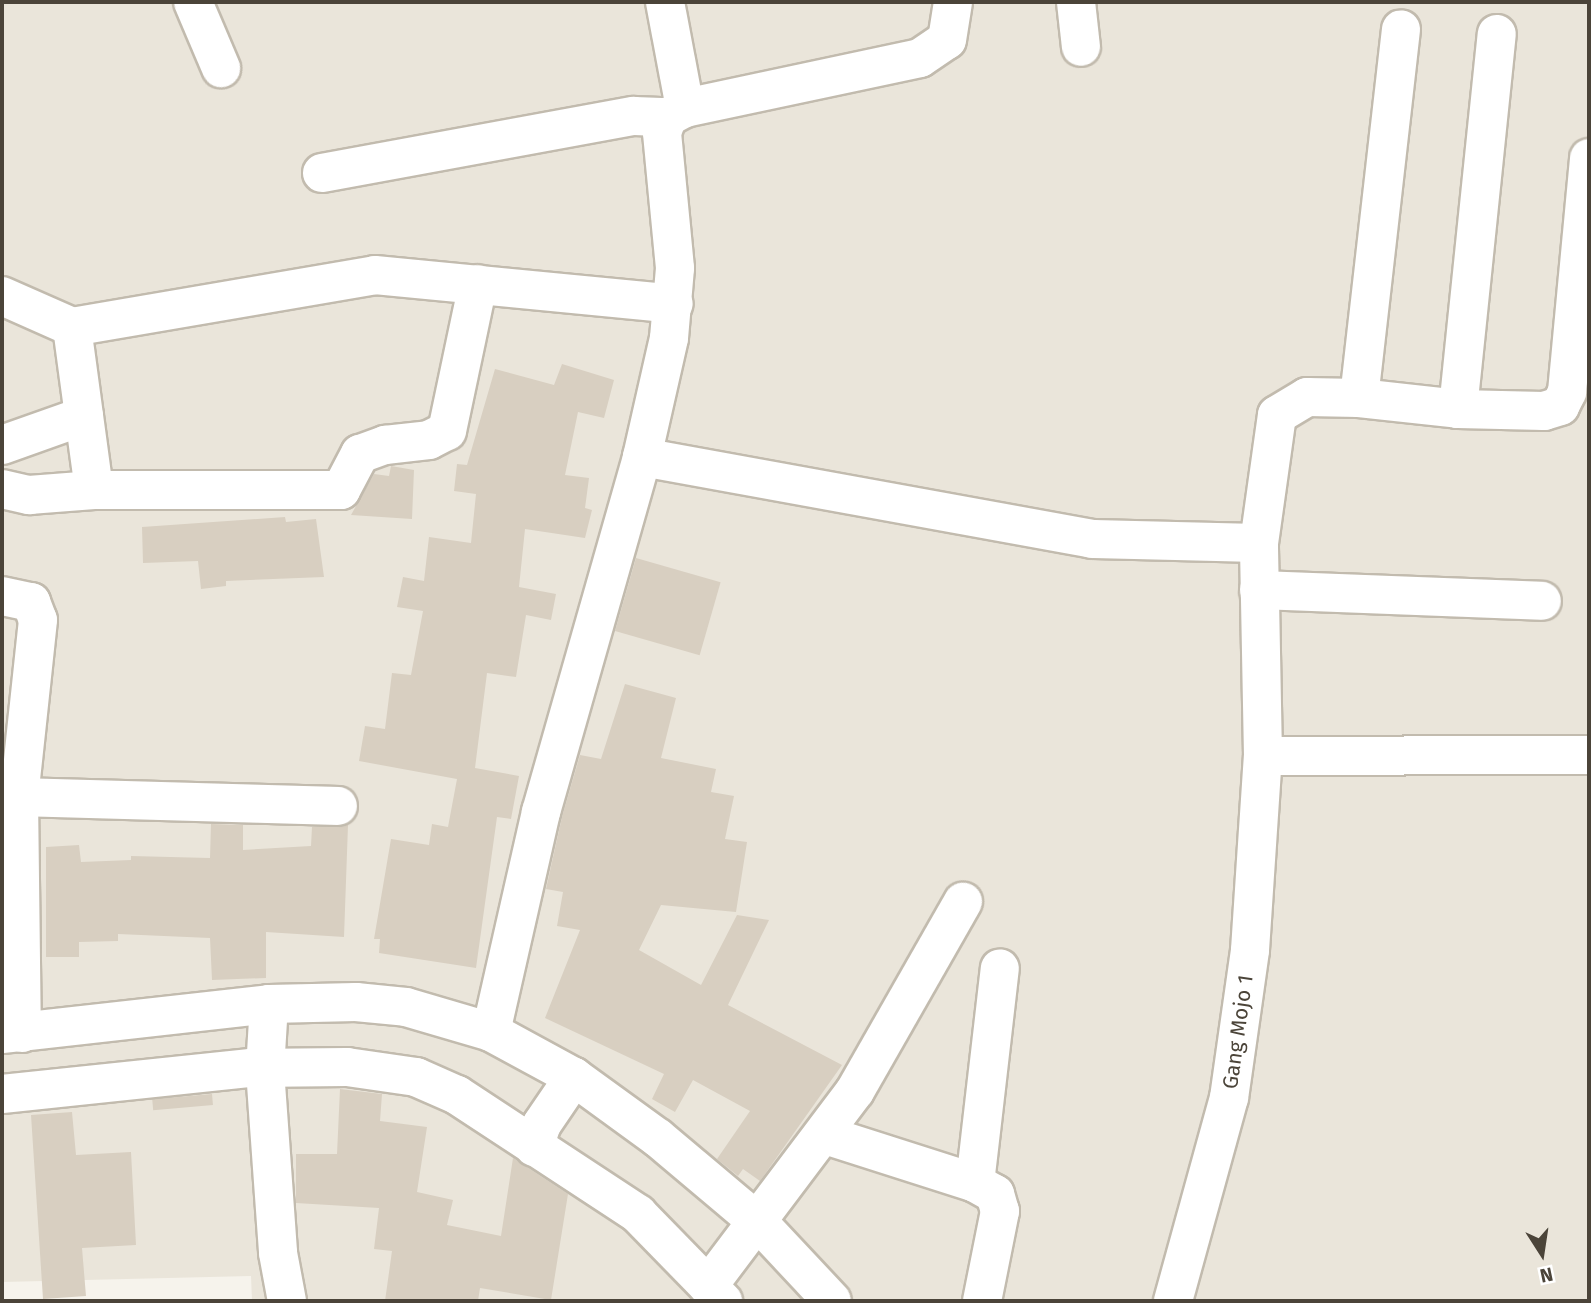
<!DOCTYPE html>
<style>
body{margin:0}
#map{position:relative;width:1591px;height:1303px;overflow:hidden;background:#f6f3ec;font-family:"Fira Sans",sans-serif}
div>[style]{position:absolute}
.residential>*{inset:0;background:#eae5da}
.building>*{inset:0;background:#d8cfc1;transform-origin:0 0}
.roads{filter:drop-shadow(2px 0 #c2bbae) drop-shadow(-2px 0 #c2bbae) drop-shadow(0 2px #c2bbae) drop-shadow(0 -2px #c2bbae)}
.minor>*{height:38px;margin:-19px;padding:0 19px;transform-origin:19px;border-radius:19px;background:#fff}
span{translate:-50% -50%;white-space:nowrap;text-align:center;line-height:1.15;-webkit-text-stroke:6px #fff;paint-order:stroke}
.street-label{font-size:21px;color:#4b4439}
.frame{position:absolute;inset:0;border:4px solid #4b4439;pointer-events:none}
.north{position:absolute;left:1507px;top:1219px;width:70px;height:70px;-webkit-text-stroke:5px #fff;paint-order:stroke;rotate:168deg;font-size:19px;font-weight:700;line-height:28px;text-align:center;color:#4b4439}
.north::after{content:'';display:block;margin:auto;width:24px;height:32px;background:#4b4439;clip-path:polygon(50% 0,100% 100%,50% 72%,0 100%)}
</style>
<div id="map">
<div class="residential">
<i style="clip-path:polygon(2px 2px,1589px 2px,1589px 1301px,252px 1301px,251px 1276px,2px 1282px)"></i>
</div>
<div class="building">
<i style="clip-path:polygon(562px 364px,614px 380px,604px 418px,578px 412px,565px 475px,589px 478px,585px 508px,592px 510px,585px 538px,525px 529px,519px 587px,556px 594px,551px 620px,526px 615px,516px 677px,487px 673px,475px 768px,519px 776px,511px 819px,497px 817px,476px 968px,379px 953px,380px 939px,374px 939px,391px 839px,429px 845px,432px 824px,448px 827px,457px 779px,359px 761px,365px 726px,385px 729px,392px 673px,411px 675px,423px 611px,397px 607px,403px 577px,424px 581px,429px 537px,471px 543px,476px 494px,454px 491px,457px 464px,467px 465px,495px 369px,554px 385px)"></i>
<i style="clip-path:polygon(391px 466px,414px 470px,412px 519px,351px 515px,374px 474px,389px 476px)"></i>
<i style="clip-path:polygon(285px 517px,286px 522px,316px 519px,324px 577px,226px 581px,226px 586px,201px 589px,198px 561px,143px 563px,142px 527px)"></i>
<i style="left:636px;top:558px;width:88px;height:76px;rotate:16deg"></i>
<i style="clip-path:polygon(625px 684px,676px 698px,661px 758px,716px 769px,711px 792px,734px 796px,725px 839px,747px 842px,736px 912px,661px 905px,639px 950px,701px 985px,737px 915px,769px 920px,728px 1005px,842px 1065px,760px 1181px,743px 1169px,738px 1176px,717px 1159px,750px 1111px,693px 1080px,675px 1112px,652px 1099px,664px 1074px,545px 1018px,580px 930px,557px 926px,563px 892px,546px 889px,562px 817px,580px 755px,601px 759px)"></i>
<i style="clip-path:polygon(211px 824px,243px 825px,243px 850px,311px 846px,312px 827px,348px 825px,344px 937px,266px 932px,266px 978px,212px 980px,210px 938px,118px 934px,118px 941px,79px 942px,79px 957px,46px 957px,46px 847px,79px 845px,81px 862px,131px 860px,131px 856px,210px 858px)"></i>
<i style="clip-path:polygon(340px 1089px,382px 1094px,380px 1121px,427px 1127px,417px 1192px,453px 1200px,447px 1225px,501px 1236px,513px 1158px,568px 1194px,551px 1300px,480px 1288px,478px 1301px,385px 1301px,392px 1251px,374px 1249px,379px 1208px,296px 1203px,296px 1154px,337px 1154px)"></i>
<i style="left:212px;top:1094px;width:11px;height:60px;rotate:85deg"></i>
<i style="clip-path:polygon(72px 1112px,76px 1155px,131px 1152px,136px 1245px,82px 1248px,86px 1296px,43px 1299px,31px 1115px)"></i>
</div>
<div class="roads">
<div class="minor">
<i style="left:193px;top:2px;width:72px;rotate:67deg"></i>
<i style="left:665px;top:2px;width:108px;rotate:79.3deg"></i>
<i style="left:1076px;top:2px;width:45px;rotate:83.7deg"></i>
<i style="left:322px;top:173px;width:317px;rotate:-10.4deg"></i>
<i style="left:634px;top:116px;width:34px;rotate:2deg"></i>
<i style="left:2px;top:296px;width:77px;rotate:23.9deg"></i>
<i style="left:72px;top:327px;width:307px;rotate:-9.7deg"></i>
<i style="left:375px;top:275px;width:300px;rotate:5.5deg"></i>
<i style="left:72px;top:327px;width:164px;rotate:82.3deg"></i>
<i style="left:1359px;top:398px;width:371px;rotate:-83.5deg"></i>
<i style="left:1458px;top:409px;width:377px;rotate:-84.1deg"></i>
<i style="left:2px;top:445px;width:87px;rotate:-19.5deg"></i>
<i style="left:642px;top:457px;width:457px;rotate:10.3deg"></i>
<i style="left:1092px;top:539px;width:167px;rotate:1.4deg"></i>
<i style="left:2px;top:489px;width:28px;rotate:13deg"></i>
<i style="left:29px;top:495px;width:65px;rotate:-4.4deg"></i>
<i style="left:94px;top:490px;width:247px"></i>
<i style="left:341px;top:490px;width:41px;rotate:-62.2deg"></i>
<i style="left:360px;top:454px;width:27px;rotate:-20deg"></i>
<i style="left:385px;top:445px;width:44px;rotate:-6.5deg"></i>
<i style="left:429px;top:440px;width:20px;rotate:-27deg"></i>
<i style="left:447px;top:431px;width:150px;rotate:-78.1deg"></i>
<i style="left:1259px;top:590px;width:283px;rotate:2.2deg"></i>
<i style="left:2px;top:596px;width:30px;rotate:12deg"></i>
<i style="left:31px;top:602px;width:19px;rotate:69deg"></i>
<i style="left:38px;top:620px;width:178px;rotate:96.1deg"></i>
<i style="left:19px;top:797px;width:236px;rotate:89.3deg"></i>
<i style="left:1263px;top:756px;width:326px;rotate:-0.2deg"></i>
<i style="left:19px;top:797px;width:319px;rotate:1.6deg"></i>
<i style="left:269px;top:1004px;width:66px;rotate:93.5deg"></i>
<i style="left:265px;top:1070px;width:183px;rotate:85.9deg"></i>
<i style="left:278px;top:1253px;width:49px;rotate:79.4deg"></i>
<i style="left:491px;top:1032px;width:226px;rotate:-77.2deg"></i>
<i style="left:541px;top:812px;width:369px;rotate:-74.1deg"></i>
<i style="left:642px;top:457px;width:122px;rotate:-77.2deg"></i>
<i style="left:669px;top:338px;width:70px;rotate:-85.1deg"></i>
<i style="left:675px;top:268px;width:137px;rotate:-95.5deg"></i>
<i style="left:662px;top:132px;width:16px;rotate:-68deg"></i>
<i style="left:668px;top:117px;width:19px;rotate:-28deg"></i>
<i style="left:685px;top:108px;width:240px;rotate:-12deg"></i>
<i style="left:920px;top:58px;width:32px;rotate:-34deg"></i>
<i style="left:947px;top:40px;width:38px;rotate:-81deg"></i>
<i style="left:2px;top:1034px;width:269px;rotate:-6.4deg"></i>
<i style="left:269px;top:1004px;width:87px;rotate:-1.3deg"></i>
<i style="left:356px;top:1002px;width:50px;rotate:5.7deg"></i>
<i style="left:406px;top:1007px;width:89px;rotate:16.4deg"></i>
<i style="left:491px;top:1032px;width:94px;rotate:28.5deg"></i>
<i style="left:574px;top:1077px;width:104px;rotate:36deg"></i>
<i style="left:658px;top:1138px;width:133px;rotate:40.1deg"></i>
<i style="left:760px;top:1224px;width:105px;rotate:46.9deg"></i>
<i style="left:2px;top:1094px;width:250px;rotate:-6deg"></i>
<i style="left:251px;top:1068px;width:96px;rotate:-0.6deg"></i>
<i style="left:347px;top:1067px;width:70px;rotate:8.2deg"></i>
<i style="left:416px;top:1077px;width:45px;rotate:23.7deg"></i>
<i style="left:457px;top:1095px;width:217px;rotate:33.3deg"></i>
<i style="left:638px;top:1214px;width:122px;rotate:45.7deg"></i>
<i style="left:825px;top:1135px;width:157px;rotate:17.7deg"></i>
<i style="left:975px;top:1183px;width:23px;rotate:29deg"></i>
<i style="left:995px;top:1194px;width:18px;rotate:74deg"></i>
<i style="left:1000px;top:1211px;width:92px;rotate:101.3deg"></i>
<i style="left:534px;top:1147px;width:24px;rotate:-71deg"></i>
<i style="left:542px;top:1124px;width:57px;rotate:-55.8deg"></i>
<i style="left:975px;top:1183px;width:216px;rotate:-83.4deg"></i>
<i style="left:708px;top:1286px;width:244px;rotate:-53deg"></i>
<i style="left:855px;top:1091px;width:218px;rotate:-60.3deg"></i>
<i style="left:1173px;top:1301px;width:211px;rotate:-74.6deg"></i>
<i style="left:1229px;top:1098px;width:149px;rotate:-81.9deg"></i>
<i style="left:1250px;top:950px;width:194px;rotate:-86.2deg"></i>
<i style="left:1263px;top:756px;width:213px;rotate:-91.1deg"></i>
<i style="left:1259px;top:543px;width:129px;rotate:-82deg"></i>
<i style="left:1277px;top:415px;width:35px;rotate:-31deg"></i>
<i style="left:1307px;top:397px;width:52px;rotate:1.1deg"></i>
<i style="left:1359px;top:398px;width:100px;rotate:6.3deg"></i>
<i style="left:1458px;top:409px;width:86px;rotate:1.3deg"></i>
<i style="left:1544px;top:411px;width:17px;rotate:-17deg"></i>
<i style="left:1560px;top:406px;width:16px;rotate:-63deg"></i>
<i style="left:1567px;top:392px;width:235px;rotate:-84.6deg"></i>
</div>
</div>
<div class="street-label">
<span style="left:1238px;top:1032px;rotate:-82deg">Gang Mojo 1</span>
</div>
<div class="frame"></div>
<div class="north">N</div>
</div>
